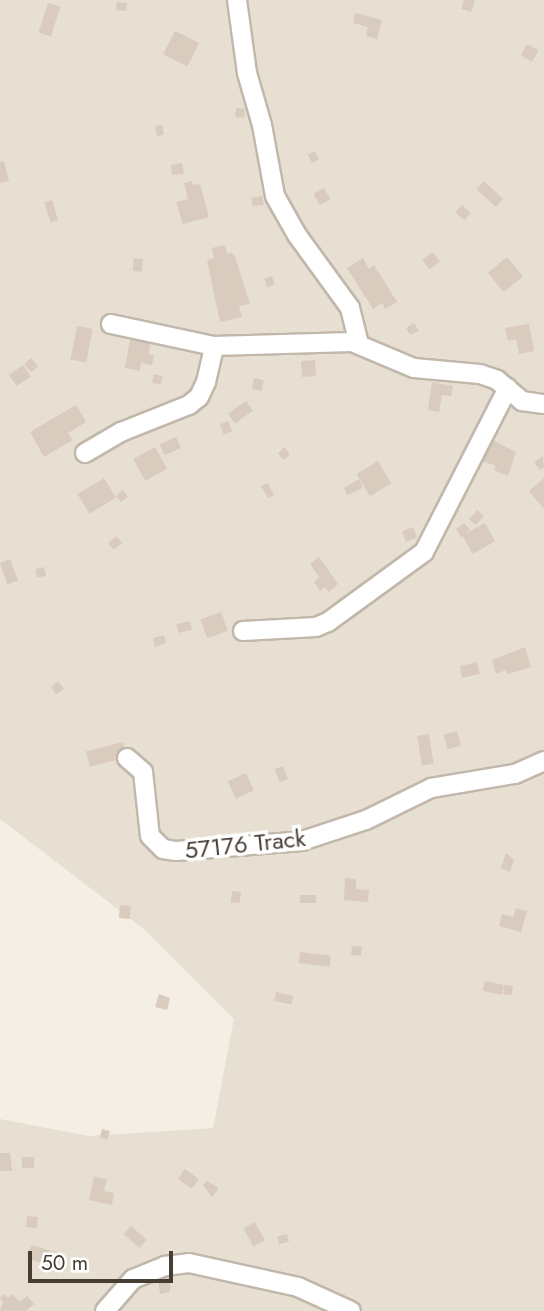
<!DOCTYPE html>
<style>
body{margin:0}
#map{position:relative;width:544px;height:1311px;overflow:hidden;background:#f4eee5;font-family:Jost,sans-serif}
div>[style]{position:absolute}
.residential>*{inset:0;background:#e8dfd3}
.building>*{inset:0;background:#d9cbbd;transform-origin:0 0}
.roads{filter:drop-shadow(2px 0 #c2b7ab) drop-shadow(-2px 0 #c2b7ab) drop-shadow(0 2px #c2b7ab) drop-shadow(0 -2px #c2b7ab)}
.minor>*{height:18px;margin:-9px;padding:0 9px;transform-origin:9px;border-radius:9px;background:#fff}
span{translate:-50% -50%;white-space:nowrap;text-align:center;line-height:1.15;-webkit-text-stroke:7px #fff;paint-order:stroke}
.street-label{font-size:24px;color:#463d35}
.scale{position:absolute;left:28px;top:1251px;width:145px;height:32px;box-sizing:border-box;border:4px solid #463d35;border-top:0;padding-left:9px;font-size:21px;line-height:24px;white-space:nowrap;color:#463d35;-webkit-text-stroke:5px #fff;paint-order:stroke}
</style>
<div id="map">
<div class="residential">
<i style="clip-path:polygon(0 0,544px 0,544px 1311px,0 1311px,0 1119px,89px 1136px,213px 1128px,234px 1019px,145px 930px,0 819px)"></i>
</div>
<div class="building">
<i style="clip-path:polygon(464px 0,475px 0,471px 12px,461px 9px)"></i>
<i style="left:117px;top:2px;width:10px;height:8px;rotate:6deg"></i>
<i style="left:48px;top:3px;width:13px;height:31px;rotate:18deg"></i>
<i style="clip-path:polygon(355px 13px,382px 20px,377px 39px,366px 36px,368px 27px,353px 23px)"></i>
<i style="left:175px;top:31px;width:27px;height:26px;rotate:27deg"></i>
<i style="left:527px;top:44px;width:13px;height:13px;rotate:29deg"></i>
<i style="left:236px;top:108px;width:9px;height:9px;rotate:6deg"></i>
<i style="left:162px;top:125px;width:10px;height:7px;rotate:79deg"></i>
<i style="left:315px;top:151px;width:9px;height:8px;rotate:63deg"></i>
<i style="clip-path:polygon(4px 161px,9px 181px,0 183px,0 162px)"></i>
<i style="clip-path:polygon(182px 163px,184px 174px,172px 175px,171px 165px)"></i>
<i style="clip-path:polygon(192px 181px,193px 185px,200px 184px,209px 217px,183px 224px,176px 202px,188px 199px,184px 183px)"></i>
<i style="left:484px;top:181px;width:26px;height:11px;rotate:43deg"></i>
<i style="left:324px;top:188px;width:13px;height:12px;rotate:61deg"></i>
<i style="clip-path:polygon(262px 196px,264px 205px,253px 206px,251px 198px)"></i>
<i style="left:52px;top:200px;width:21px;height:8px;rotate:73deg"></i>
<i style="left:462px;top:205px;width:12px;height:10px;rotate:42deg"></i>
<i style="clip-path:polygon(225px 245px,227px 254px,232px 253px,235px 257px,250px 304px,239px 306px,242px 317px,220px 322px,207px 260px,214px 258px,212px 248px)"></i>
<i style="left:433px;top:252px;width:12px;height:13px;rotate:55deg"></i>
<i style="left:507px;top:257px;width:25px;height:25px;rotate:50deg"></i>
<i style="left:134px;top:258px;width:9px;height:13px;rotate:6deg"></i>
<i style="clip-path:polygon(363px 258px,369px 269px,374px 265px,397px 302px,385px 309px,382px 303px,373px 309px,347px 268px)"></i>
<i style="left:272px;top:276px;width:9px;height:8px;rotate:72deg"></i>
<i style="clip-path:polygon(414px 323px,419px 331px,410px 335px,406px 328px)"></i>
<i style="clip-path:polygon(529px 324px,534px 351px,519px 354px,516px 339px,508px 341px,505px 328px)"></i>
<i style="left:77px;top:326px;width:16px;height:34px;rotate:11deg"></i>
<i style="clip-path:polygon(130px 339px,150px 343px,149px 354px,154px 355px,152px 365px,141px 363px,140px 371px,125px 368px)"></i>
<i style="left:31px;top:358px;width:11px;height:9px;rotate:49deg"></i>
<i style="left:315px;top:360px;width:16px;height:14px;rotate:86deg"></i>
<i style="left:23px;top:365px;width:14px;height:17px;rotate:56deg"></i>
<i style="left:154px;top:374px;width:9px;height:9px;rotate:13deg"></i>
<i style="left:254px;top:378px;width:10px;height:11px;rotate:11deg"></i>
<i style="clip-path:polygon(432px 382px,453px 386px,451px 396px,442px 395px,439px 412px,428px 410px)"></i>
<i style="left:246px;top:401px;width:12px;height:22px;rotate:55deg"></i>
<i style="clip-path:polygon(76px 405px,86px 422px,68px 433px,73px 440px,44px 457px,30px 432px)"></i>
<i style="left:228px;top:421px;width:11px;height:9px;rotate:68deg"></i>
<i style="left:176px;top:437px;width:12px;height:18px;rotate:66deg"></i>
<i style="clip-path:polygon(489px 438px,516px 452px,508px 476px,494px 470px,496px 466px,480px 460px)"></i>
<i style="left:155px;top:447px;width:25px;height:25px;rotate:61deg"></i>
<i style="clip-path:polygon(285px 447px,290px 455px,283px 460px,278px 453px)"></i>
<i style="clip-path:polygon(543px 456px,544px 467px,540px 470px,534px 462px)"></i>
<i style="left:378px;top:461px;width:26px;height:25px;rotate:59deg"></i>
<i style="left:104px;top:478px;width:23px;height:31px;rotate:59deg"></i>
<i style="clip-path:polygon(544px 478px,544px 509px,529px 491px)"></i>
<i style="clip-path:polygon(359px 479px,363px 488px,347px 495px,344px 488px)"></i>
<i style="clip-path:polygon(268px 483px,274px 495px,268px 498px,261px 486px)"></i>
<i style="clip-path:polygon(123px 490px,128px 497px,121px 502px,116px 496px)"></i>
<i style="left:477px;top:510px;width:9px;height:12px;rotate:41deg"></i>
<i style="clip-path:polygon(464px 523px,470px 530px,461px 537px,456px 529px)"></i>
<i style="left:485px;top:523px;width:21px;height:26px;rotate:61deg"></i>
<i style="left:413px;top:527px;width:11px;height:12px;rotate:68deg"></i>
<i style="left:117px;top:536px;width:9px;height:11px;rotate:54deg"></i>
<i style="clip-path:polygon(319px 557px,338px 584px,329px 592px,325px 587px,320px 591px,314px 582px,319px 577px,310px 564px)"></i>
<i style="left:10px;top:559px;width:23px;height:11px;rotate:70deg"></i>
<i style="left:44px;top:567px;width:9px;height:9px;rotate:77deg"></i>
<i style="left:221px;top:612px;width:20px;height:22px;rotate:70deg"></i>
<i style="left:190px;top:621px;width:9px;height:14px;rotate:77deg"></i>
<i style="clip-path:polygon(164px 635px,166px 643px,155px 647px,153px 638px)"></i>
<i style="clip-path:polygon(525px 647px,531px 667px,507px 674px,506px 670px,496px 674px,492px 660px)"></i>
<i style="left:477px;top:662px;width:12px;height:18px;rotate:76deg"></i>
<i style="clip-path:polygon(58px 681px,64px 689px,56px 694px,51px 687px)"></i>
<i style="left:457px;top:731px;width:15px;height:14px;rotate:74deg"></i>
<i style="left:429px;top:734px;width:30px;height:12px;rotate:81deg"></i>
<i style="left:123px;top:742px;width:16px;height:38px;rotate:76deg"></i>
<i style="left:283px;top:766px;width:14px;height:9px;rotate:69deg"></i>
<i style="left:246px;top:773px;width:19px;height:20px;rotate:65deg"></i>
<i style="clip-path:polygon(506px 853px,514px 860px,510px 872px,501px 868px)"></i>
<i style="clip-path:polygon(345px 878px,356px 879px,356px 889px,369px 890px,368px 902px,344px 900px)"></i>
<i style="left:232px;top:891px;width:9px;height:11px;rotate:6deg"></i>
<i style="left:300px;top:895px;width:16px;height:8px"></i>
<i style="left:120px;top:905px;width:11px;height:13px;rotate:5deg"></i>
<i style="clip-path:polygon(516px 908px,527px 911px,521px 932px,499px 926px,502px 914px,513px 917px)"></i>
<i style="left:352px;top:946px;width:10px;height:9px;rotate:6deg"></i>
<i style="left:300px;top:952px;width:31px;height:11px;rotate:7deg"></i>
<i style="left:485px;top:981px;width:19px;height:10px;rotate:12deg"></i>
<i style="left:504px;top:985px;width:9px;height:9px;rotate:6deg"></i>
<i style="left:276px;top:992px;width:18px;height:9px;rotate:13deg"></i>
<i style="clip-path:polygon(159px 994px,170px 998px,167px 1010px,155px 1007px)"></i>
<i style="left:102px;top:1129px;width:8px;height:9px;rotate:14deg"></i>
<i style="clip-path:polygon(0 1153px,10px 1153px,12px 1171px,0 1171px)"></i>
<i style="left:22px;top:1157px;width:12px;height:11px"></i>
<i style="left:185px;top:1169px;width:17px;height:12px;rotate:36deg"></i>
<i style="clip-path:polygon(94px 1177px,107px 1179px,104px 1191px,114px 1193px,112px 1205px,89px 1200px)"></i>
<i style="clip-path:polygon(207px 1181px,219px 1188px,212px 1197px,203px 1185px)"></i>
<i style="left:27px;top:1216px;width:11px;height:11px;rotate:5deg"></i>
<i style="left:255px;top:1222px;width:21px;height:13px;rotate:62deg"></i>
<i style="left:131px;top:1226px;width:21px;height:11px;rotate:41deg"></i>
<i style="left:287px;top:1234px;width:8px;height:10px;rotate:76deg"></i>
<i style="left:31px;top:1245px;width:29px;height:14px;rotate:16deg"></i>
<i style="clip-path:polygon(171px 1274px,170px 1292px,160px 1294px,158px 1277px)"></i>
<i style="clip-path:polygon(5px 1294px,8px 1298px,13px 1294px,19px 1302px,27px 1296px,34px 1304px,26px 1311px,0 1311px,3px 1302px,0 1298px)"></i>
</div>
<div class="roads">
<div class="minor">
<i style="left:237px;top:0;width:74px;rotate:82.2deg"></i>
<i style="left:247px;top:73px;width:54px;rotate:73.9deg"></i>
<i style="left:262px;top:125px;width:72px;rotate:79.6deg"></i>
<i style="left:275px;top:196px;width:45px;rotate:60.6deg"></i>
<i style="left:297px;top:235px;width:90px;rotate:54deg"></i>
<i style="left:350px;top:308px;width:37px;rotate:76deg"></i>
<i style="left:111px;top:324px;width:105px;rotate:12.1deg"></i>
<i style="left:214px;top:346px;width:138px;rotate:-1.7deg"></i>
<i style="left:352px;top:342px;width:67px;rotate:22.8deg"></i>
<i style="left:414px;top:368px;width:66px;rotate:5.2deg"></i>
<i style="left:480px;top:374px;width:18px;rotate:19deg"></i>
<i style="left:497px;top:380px;width:33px;rotate:40deg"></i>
<i style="left:522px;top:401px;width:22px;rotate:8deg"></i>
<i style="left:85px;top:453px;width:42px;rotate:-30.3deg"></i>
<i style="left:121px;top:432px;width:73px;rotate:-21.7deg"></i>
<i style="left:189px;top:405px;width:13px;rotate:-39deg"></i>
<i style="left:199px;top:397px;width:17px;rotate:-65deg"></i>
<i style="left:206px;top:382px;width:37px;rotate:-77deg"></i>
<i style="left:243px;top:631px;width:73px;rotate:-3.1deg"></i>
<i style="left:316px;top:627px;width:13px;rotate:-23deg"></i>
<i style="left:328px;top:622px;width:119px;rotate:-36.1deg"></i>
<i style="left:424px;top:552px;width:184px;rotate:-62.9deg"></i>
<i style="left:127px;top:758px;width:21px;rotate:41deg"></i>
<i style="left:143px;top:772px;width:64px;rotate:83.8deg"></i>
<i style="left:150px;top:836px;width:18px;rotate:45deg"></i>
<i style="left:163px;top:849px;width:13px;rotate:9deg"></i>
<i style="left:176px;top:851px;width:126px;rotate:-4.5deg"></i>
<i style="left:302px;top:841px;width:67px;rotate:-18.2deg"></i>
<i style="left:366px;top:820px;width:72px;rotate:-26.2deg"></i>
<i style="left:431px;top:788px;width:85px;rotate:-9.5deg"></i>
<i style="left:515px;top:774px;width:32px;rotate:-24deg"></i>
<i style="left:105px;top:1311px;width:43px;rotate:-48.8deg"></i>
<i style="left:133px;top:1279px;width:35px;rotate:-22deg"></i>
<i style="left:165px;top:1266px;width:24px;rotate:-7deg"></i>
<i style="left:189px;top:1263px;width:112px;rotate:12.4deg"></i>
<i style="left:298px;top:1287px;width:58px;rotate:24.4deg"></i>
</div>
</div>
<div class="street-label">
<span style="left:245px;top:844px;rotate:-6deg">57176 Track</span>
</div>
<div class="scale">50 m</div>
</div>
